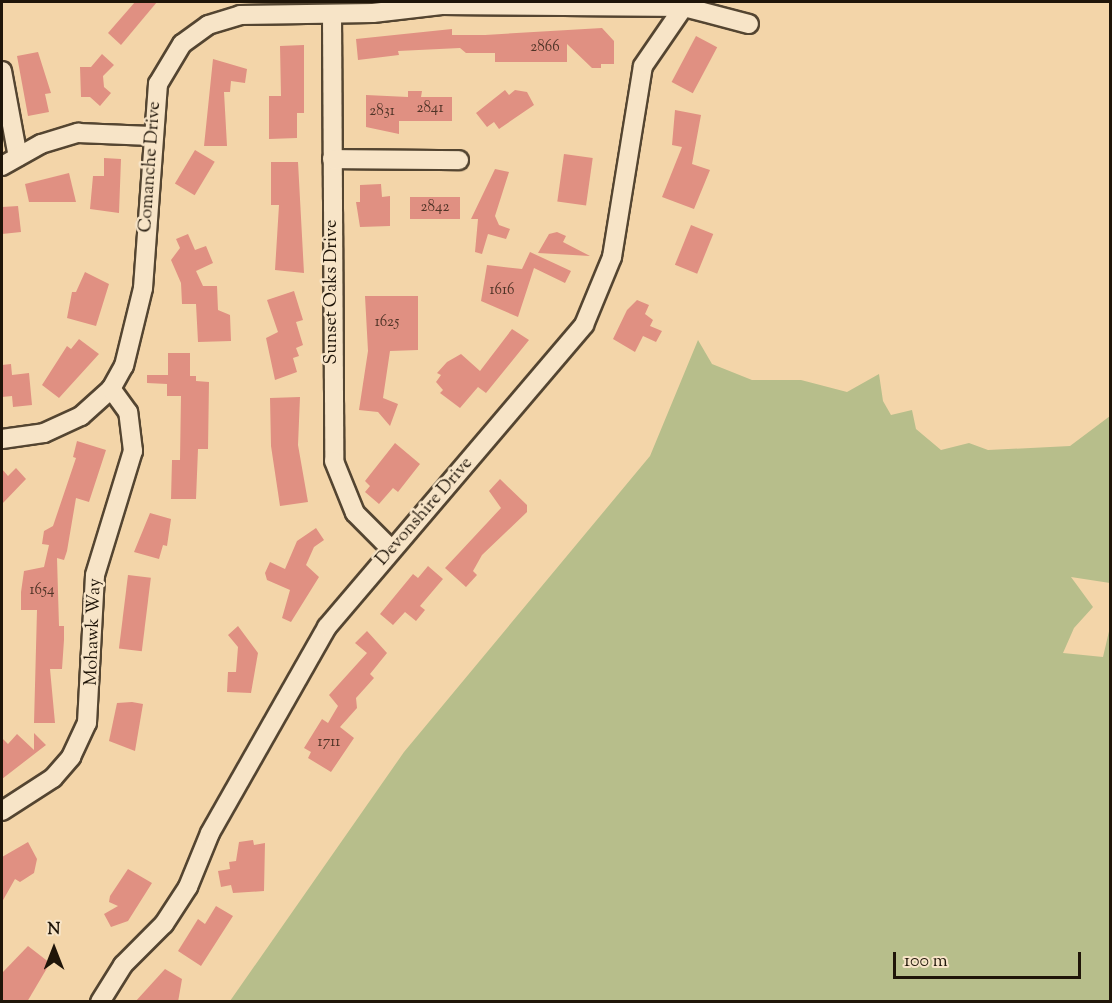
<!DOCTYPE html>
<style>
body{margin:0}
#map{position:relative;width:1112px;height:1003px;overflow:hidden;background:#f3d5a9;font-family:"Sorts Mill Goudy",serif}
div>[style]{position:absolute}
.green>*{inset:0;background:#b7be8b}
.building>*{inset:0;background:#e09082;transform-origin:0 0}
.roads{filter:drop-shadow(2px 0 #544531) drop-shadow(-2px 0 #544531) drop-shadow(0 2px #544531) drop-shadow(0 -2px #544531)}
.minor>*{height:18px;margin:-9px;padding:0 9px;transform-origin:9px;border-radius:9px;background:#f7e4c7}
span{translate:-50% -50%;white-space:nowrap;text-align:center;line-height:1.15;-webkit-text-stroke:5px #f7e4c7;paint-order:stroke}
.number-label{font-size:15px;color:#4f3427}
.number-label span{-webkit-text-stroke-width:0}
.street-label{font-size:18px;color:#1f1509}
.frame{position:absolute;inset:0;border:3px solid #1f1509;pointer-events:none}
.north{position:absolute;left:24px;top:919px;width:60px;height:60px;-webkit-text-stroke:4px #f7e4c7;paint-order:stroke;rotate:0deg;font-size:16px;font-weight:700;line-height:24px;text-align:center;color:#1f1509}
.north::after{content:'';display:block;margin:auto;width:21px;height:27px;background:#1f1509;clip-path:polygon(50% 0,100% 100%,50% 72%,0 100%)}
.scale{position:absolute;left:893px;top:952px;width:188px;height:27px;box-sizing:border-box;border:3px solid #1f1509;border-top:0;padding-left:8px;font-size:18px;line-height:21px;white-space:nowrap;color:#1f1509;-webkit-text-stroke:4px #f7e4c7;paint-order:stroke}
</style>
<div id="map">
<div class="green">
<i style="clip-path:polygon(698px 340px,712px 364px,752px 380px,801px 380px,847px 392px,879px 374px,883px 401px,891px 415px,912px 410px,916px 429px,941px 450px,969px 443px,988px 450px,1070px 446px,1110px 416px,1110px 583px,1071px 577px,1093px 607px,1074px 628px,1063px 653px,1103px 657px,1110px 627px,1110px 1001px,230px 1001px,404px 752px,650px 456px)"></i>
</div>
<div class="building">
<i style="clip-path:polygon(135px 2px,157px 2px,121px 45px,108px 33px)"></i>
<i style="clip-path:polygon(602px 28px,614px 41px,614px 64px,601px 64px,601px 68px,592px 68px,567px 44px,567px 62px,495px 62px,495px 53px,466px 53px,460px 48px,398px 51px,399px 55px,358px 60px,356px 39px,452px 29px,452px 35px,485px 35px)"></i>
<i style="left:696px;top:36px;width:24px;height:52px;rotate:28deg"></i>
<i style="clip-path:polygon(304px 45px,304px 113px,297px 113px,297px 138px,269px 139px,269px 96px,281px 96px,280px 46px)"></i>
<i style="clip-path:polygon(38px 52px,51px 93px,45px 94px,49px 112px,28px 116px,17px 56px)"></i>
<i style="clip-path:polygon(102px 54px,114px 65px,103px 76px,104px 87px,111px 93px,100px 106px,90px 97px,81px 97px,80px 67px,91px 67px)"></i>
<i style="clip-path:polygon(213px 59px,247px 69px,245px 83px,231px 81px,230px 92px,224px 92px,227px 146px,204px 146px)"></i>
<i style="clip-path:polygon(505px 90px,509px 95px,515px 90px,527px 92px,534px 105px,499px 129px,494px 122px,487px 127px,476px 113px)"></i>
<i style="clip-path:polygon(408px 91px,422px 91px,421px 97px,452px 97px,452px 121px,399px 121px,399px 134px,366px 127px,366px 95px,408px 97px)"></i>
<i style="clip-path:polygon(675px 110px,701px 115px,692px 164px,710px 170px,694px 209px,662px 197px,682px 147px,672px 145px)"></i>
<i style="left:195px;top:150px;width:23px;height:39px;rotate:31deg"></i>
<i style="left:564px;top:154px;width:29px;height:48px;rotate:8deg"></i>
<i style="clip-path:polygon(104px 158px,121px 159px,119px 213px,90px 209px,93px 176px,104px 176px)"></i>
<i style="clip-path:polygon(271px 162px,298px 162px,304px 273px,275px 270px,279px 205px,271px 205px)"></i>
<i style="clip-path:polygon(495px 169px,509px 172px,495px 216px,499px 225px,510px 229px,506px 239px,488px 234px,482px 254px,475px 252px,478px 219px,471px 219px)"></i>
<i style="clip-path:polygon(69px 173px,76px 202px,29px 202px,25px 184px)"></i>
<i style="clip-path:polygon(381px 184px,382px 197px,390px 196px,390px 226px,360px 227px,356px 202px,360px 202px,360px 185px)"></i>
<i style="left:460px;top:197px;width:22px;height:50px;rotate:90deg"></i>
<i style="clip-path:polygon(18px 206px,21px 232px,2px 234px,2px 207px)"></i>
<i style="left:691px;top:225px;width:24px;height:43px;rotate:22deg"></i>
<i style="clip-path:polygon(557px 232px,566px 236px,563px 242px,590px 256px,538px 253px,549px 234px)"></i>
<i style="clip-path:polygon(188px 234px,195px 250px,206px 246px,213px 263px,196px 271px,203px 286px,217px 286px,218px 310px,230px 315px,231px 341px,198px 342px,196px 304px,182px 304px,181px 283px,171px 260px,180px 248px,176px 239px)"></i>
<i style="clip-path:polygon(530px 252px,571px 271px,565px 283px,534px 268px,518px 317px,481px 301px,487px 265px,522px 269px)"></i>
<i style="clip-path:polygon(85px 272px,109px 284px,96px 326px,67px 318px,72px 292px,76px 292px)"></i>
<i style="clip-path:polygon(294px 291px,303px 320px,296px 322px,303px 345px,296px 348px,299px 356px,293px 358px,297px 372px,275px 380px,266px 338px,278px 332px,267px 300px)"></i>
<i style="clip-path:polygon(365px 296px,418px 296px,418px 350px,390px 351px,383px 398px,398px 404px,390px 426px,378px 412px,359px 410px,368px 351px)"></i>
<i style="clip-path:polygon(637px 300px,649px 305px,645px 314px,653px 320px,650px 326px,662px 331px,656px 342px,643px 336px,635px 352px,613px 339px,627px 310px)"></i>
<i style="clip-path:polygon(512px 329px,529px 340px,486px 393px,478px 387px,460px 408px,440px 393px,443px 390px,436px 382px,441px 375px,437px 373px,447px 362px,461px 354px,480px 371px)"></i>
<i style="clip-path:polygon(79px 339px,99px 354px,59px 398px,42px 385px,67px 346px,71px 349px)"></i>
<i style="clip-path:polygon(168px 353px,190px 353px,190px 376px,196px 376px,196px 381px,209px 382px,208px 449px,198px 449px,196px 499px,171px 499px,172px 460px,180px 460px,181px 396px,167px 396px,167px 384px,147px 383px,147px 375px,168px 375px)"></i>
<i style="clip-path:polygon(11px 364px,12px 375px,29px 373px,32px 405px,13px 407px,12px 396px,2px 397px,2px 365px)"></i>
<i style="clip-path:polygon(300px 397px,298px 445px,308px 502px,280px 506px,271px 446px,270px 398px)"></i>
<i style="clip-path:polygon(77px 441px,106px 450px,89px 502px,76px 498px,67px 551px,64px 560px,57px 558px,59px 626px,64px 626px,64px 640px,62px 669px,50px 669px,55px 723px,34px 723px,37px 610px,21px 610px,21px 592px,24px 571px,44px 567px,49px 545px,42px 544px,44px 531px,53px 526px,76px 458px,73px 457px)"></i>
<i style="clip-path:polygon(395px 443px,420px 464px,398px 492px,393px 488px,379px 504px,365px 492px,370px 486px,365px 481px)"></i>
<i style="clip-path:polygon(16px 468px,26px 479px,2px 504px,2px 469px,8px 476px)"></i>
<i style="clip-path:polygon(500px 479px,527px 505px,527px 512px,482px 555px,473px 571px,477px 575px,466px 587px,445px 568px,501px 508px,489px 491px)"></i>
<i style="clip-path:polygon(150px 513px,171px 519px,167px 546px,163px 545px,159px 559px,134px 552px)"></i>
<i style="clip-path:polygon(316px 528px,324px 540px,314px 547px,306px 565px,319px 577px,291px 622px,282px 618px,290px 590px,267px 580px,265px 573px,270px 562px,285px 569px,297px 541px)"></i>
<i style="clip-path:polygon(428px 566px,443px 579px,420px 606px,425px 610px,416px 621px,405px 612px,393px 625px,380px 614px,413px 574px,418px 578px)"></i>
<i style="left:128px;top:575px;width:23px;height:74px;rotate:7deg"></i>
<i style="clip-path:polygon(238px 626px,258px 653px,251px 693px,227px 692px,228px 672px,236px 672px,238px 647px,228px 635px)"></i>
<i style="clip-path:polygon(367px 631px,387px 653px,370px 674px,374px 678px,356px 698px,357px 708px,340px 727px,354px 738px,331px 772px,308px 758px,311px 752px,304px 748px,322px 719px,328px 723px,338px 706px,329px 695px,367px 653px,355px 643px)"></i>
<i style="clip-path:polygon(132px 702px,143px 704px,135px 751px,109px 741px,117px 703px)"></i>
<i style="clip-path:polygon(34px 733px,46px 745px,2px 779px,2px 738px,8px 744px,17px 734px,34px 750px)"></i>
<i style="clip-path:polygon(253px 840px,254px 845px,265px 843px,264px 891px,233px 893px,231px 885px,221px 887px,218px 871px,230px 869px,229px 862px,236px 861px,239px 842px)"></i>
<i style="clip-path:polygon(28px 842px,37px 859px,34px 873px,20px 882px,15px 879px,2px 902px,2px 857px)"></i>
<i style="clip-path:polygon(128px 869px,152px 883px,128px 921px,111px 927px,104px 914px,118px 906px,109px 902px,110px 896px)"></i>
<i style="clip-path:polygon(216px 906px,233px 916px,201px 966px,178px 951px,198px 919px,205px 924px)"></i>
<i style="clip-path:polygon(28px 946px,50px 963px,27px 1002px,2px 1002px,2px 973px)"></i>
<i style="clip-path:polygon(165px 969px,182px 979px,178px 1002px,135px 1002px)"></i>
</div>
<div class="roads">
<div class="minor">
<i style="left:332px;top:14px;width:447px;rotate:89.7deg"></i>
<i style="left:334px;top:461px;width:56px;rotate:68deg"></i>
<i style="left:355px;top:513px;width:52px;rotate:45deg"></i>
<i style="left:2px;top:71px;width:87px;rotate:79.5deg"></i>
<i style="left:332px;top:159px;width:127px;rotate:0.5deg"></i>
<i style="left:2px;top:166px;width:45px;rotate:-29.4deg"></i>
<i style="left:41px;top:144px;width:39px;rotate:-17deg"></i>
<i style="left:78px;top:133px;width:73px;rotate:2.4deg"></i>
<i style="left:2px;top:439px;width:42px;rotate:-8.1deg"></i>
<i style="left:44px;top:433px;width:41px;rotate:-24.7deg"></i>
<i style="left:81px;top:416px;width:40px;rotate:-42deg"></i>
<i style="left:111px;top:389px;width:26px;rotate:-61deg"></i>
<i style="left:124px;top:366px;width:80px;rotate:-76.3deg"></i>
<i style="left:143px;top:288px;width:205px;rotate:-85.8deg"></i>
<i style="left:158px;top:84px;width:47px;rotate:-59deg"></i>
<i style="left:182px;top:44px;width:32px;rotate:-36deg"></i>
<i style="left:208px;top:25px;width:34px;rotate:-17deg"></i>
<i style="left:240px;top:15px;width:133px;rotate:-0.9deg"></i>
<i style="left:373px;top:13px;width:69px;rotate:-6.6deg"></i>
<i style="left:442px;top:5px;width:242px;rotate:0.5deg"></i>
<i style="left:684px;top:7px;width:67px;rotate:14.7deg"></i>
<i style="left:2px;top:811px;width:61px;rotate:-32.9deg"></i>
<i style="left:53px;top:778px;width:28px;rotate:-49deg"></i>
<i style="left:71px;top:757px;width:38px;rotate:-65deg"></i>
<i style="left:87px;top:723px;width:148px;rotate:-86.9deg"></i>
<i style="left:95px;top:575px;width:130px;rotate:-73deg"></i>
<i style="left:133px;top:451px;width:39px;rotate:-97deg"></i>
<i style="left:128px;top:412px;width:29px;rotate:-126deg"></i>
<i style="left:100px;top:1002px;width:44px;rotate:-58.1deg"></i>
<i style="left:123px;top:965px;width:58px;rotate:-45deg"></i>
<i style="left:164px;top:924px;width:44px;rotate:-57deg"></i>
<i style="left:188px;top:887px;width:58px;rotate:-67.8deg"></i>
<i style="left:210px;top:833px;width:237px;rotate:-60.4deg"></i>
<i style="left:327px;top:627px;width:397px;rotate:-49.6deg"></i>
<i style="left:584px;top:325px;width:74px;rotate:-67.6deg"></i>
<i style="left:612px;top:257px;width:193px;rotate:-80.8deg"></i>
<i style="left:643px;top:66px;width:78px;rotate:-55.5deg"></i>
</div>
</div>
<div class="number-label">
<span style="left:545px;top:48px">2866</span>
<span style="left:430px;top:109px">2841</span>
<span style="left:382px;top:112px">2831</span>
<span style="left:435px;top:208px">2842</span>
<span style="left:502px;top:291px">1616</span>
<span style="left:387px;top:323px">1625</span>
<span style="left:42px;top:591px">1654</span>
<span style="left:329px;top:743px">1711</span>
</div>
<div class="street-label">
<span style="left:151px;top:167px;rotate:-86deg">Comanche Drive</span>
<span style="left:332px;top:292px;rotate:-90deg">Sunset Oaks Drive</span>
<span style="left:425px;top:512px;rotate:-49deg">Devonshire Drive</span>
<span style="left:94px;top:632px;rotate:-88deg">Mohawk Way</span>
</div>
<div class="frame"></div>
<div class="north">N</div>
<div class="scale">100 m</div>
</div>
